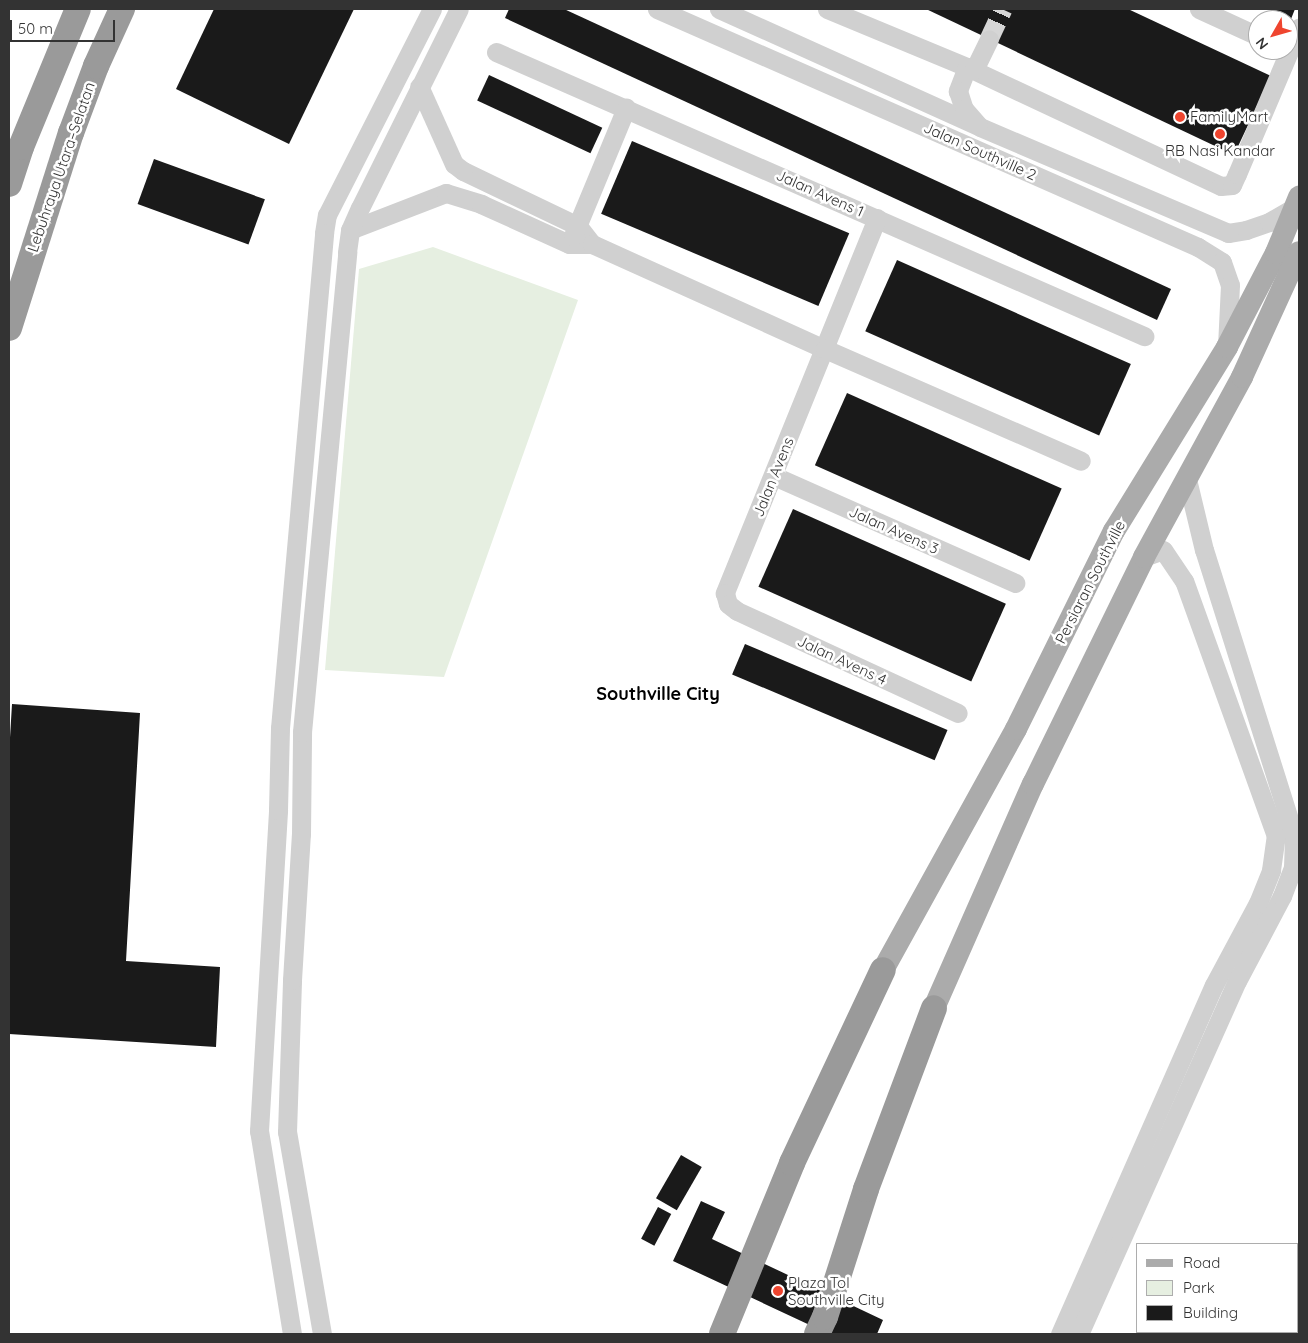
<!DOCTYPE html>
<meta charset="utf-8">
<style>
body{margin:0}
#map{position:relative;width:1308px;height:1343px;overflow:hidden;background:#fff;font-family:Quicksand,sans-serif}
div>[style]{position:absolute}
.green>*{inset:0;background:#e6efe1}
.building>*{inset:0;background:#1a1a1a;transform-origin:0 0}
.minor-tunnel>*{height:19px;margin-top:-9.5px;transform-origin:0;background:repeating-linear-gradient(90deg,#d6d6d6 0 19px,transparent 0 28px)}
.minor>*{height:19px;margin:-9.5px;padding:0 9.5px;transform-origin:9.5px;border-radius:9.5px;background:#d0d0d0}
.major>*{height:22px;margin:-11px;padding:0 11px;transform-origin:11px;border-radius:11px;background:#ababab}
.highway>*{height:26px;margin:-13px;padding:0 13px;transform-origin:13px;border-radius:13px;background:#9a9a9a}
.dots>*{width:14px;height:14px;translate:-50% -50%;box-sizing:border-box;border:2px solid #fff;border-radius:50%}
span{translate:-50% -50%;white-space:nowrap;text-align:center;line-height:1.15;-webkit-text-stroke:5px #fff;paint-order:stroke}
.poi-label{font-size:15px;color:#333}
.left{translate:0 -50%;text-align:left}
.street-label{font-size:15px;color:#333}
.quarter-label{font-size:18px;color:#000;font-weight:700}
.frame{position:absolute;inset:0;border:10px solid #333;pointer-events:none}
.legend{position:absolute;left:1136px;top:1243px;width:162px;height:90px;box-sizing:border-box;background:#fff;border:1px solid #adadad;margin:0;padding:6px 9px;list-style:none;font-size:15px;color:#333}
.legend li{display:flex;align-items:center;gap:10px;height:25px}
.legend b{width:25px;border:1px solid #adadad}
.north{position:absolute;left:1248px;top:10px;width:50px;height:50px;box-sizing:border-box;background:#fff;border:1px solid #adadad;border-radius:50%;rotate:232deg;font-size:14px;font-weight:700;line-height:20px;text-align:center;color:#333}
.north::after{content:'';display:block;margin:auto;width:18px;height:22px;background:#ef452f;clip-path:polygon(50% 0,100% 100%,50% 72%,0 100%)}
.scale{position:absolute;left:10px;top:20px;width:105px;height:22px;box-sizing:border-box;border:2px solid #333;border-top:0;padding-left:6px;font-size:15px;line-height:18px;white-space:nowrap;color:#333;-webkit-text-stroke:4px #fff;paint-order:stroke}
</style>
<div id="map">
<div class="green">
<i style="clip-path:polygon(433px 247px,578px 300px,444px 677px,325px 670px,359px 269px)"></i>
</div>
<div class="building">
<i style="clip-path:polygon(214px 9px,354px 9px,289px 144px,176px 89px)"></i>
<i style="clip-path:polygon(509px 9px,564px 9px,1171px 289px,1157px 320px,505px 18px)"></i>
<i style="clip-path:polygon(926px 9px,1128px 9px,1271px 76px,1234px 155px)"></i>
<i style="clip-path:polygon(1268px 9px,1295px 9px,1291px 19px)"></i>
<i style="left:489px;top:75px;width:125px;height:28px;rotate:25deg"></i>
<i style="left:632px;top:141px;width:236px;height:79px;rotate:23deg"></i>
<i style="left:154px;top:159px;width:118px;height:48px;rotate:20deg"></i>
<i style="left:897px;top:260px;width:256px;height:78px;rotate:24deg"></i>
<i style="left:847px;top:393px;width:235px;height:79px;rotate:24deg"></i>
<i style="left:793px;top:509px;width:233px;height:85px;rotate:24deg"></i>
<i style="left:745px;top:644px;width:220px;height:33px;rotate:23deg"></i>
<i style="clip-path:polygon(12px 704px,140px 713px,126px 961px,220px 967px,216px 1047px,9px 1034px,9px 754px)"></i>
<i style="left:681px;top:1155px;width:24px;height:50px;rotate:30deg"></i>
<i style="clip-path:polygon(701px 1201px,725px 1212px,712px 1239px,883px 1320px,877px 1334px,829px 1334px,673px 1261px)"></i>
<i style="left:658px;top:1207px;width:15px;height:36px;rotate:28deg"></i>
</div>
<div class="minor-tunnel">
<i style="left:989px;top:39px;width:33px;rotate:-65deg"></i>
</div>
<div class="minor">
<i style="left:657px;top:9px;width:591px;rotate:23.75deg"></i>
<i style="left:1198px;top:247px;width:28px;rotate:32deg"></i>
<i style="left:1222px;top:262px;width:24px;rotate:71deg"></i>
<i style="left:1230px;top:285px;width:61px;rotate:92.8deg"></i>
<i style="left:719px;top:9px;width:286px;rotate:24.3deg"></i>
<i style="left:980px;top:127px;width:270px;rotate:23.1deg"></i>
<i style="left:1228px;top:233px;width:18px;rotate:-9deg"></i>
<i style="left:1246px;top:230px;width:24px;rotate:-19deg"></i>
<i style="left:1269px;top:222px;width:30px;rotate:-30deg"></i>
<i style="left:827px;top:9px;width:152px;rotate:22.5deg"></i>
<i style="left:967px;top:67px;width:280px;rotate:25.1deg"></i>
<i style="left:1221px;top:186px;width:11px;rotate:-5deg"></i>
<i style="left:1232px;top:185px;width:12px;rotate:-66deg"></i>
<i style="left:1237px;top:174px;width:159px;rotate:-67deg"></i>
<i style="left:1199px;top:9px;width:65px;rotate:24.6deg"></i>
<i style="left:496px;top:52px;width:708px;rotate:23.67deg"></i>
<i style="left:967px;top:67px;width:26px;rotate:111deg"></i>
<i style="left:958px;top:91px;width:19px;rotate:72deg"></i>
<i style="left:964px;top:109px;width:21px;rotate:49deg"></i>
<i style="left:974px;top:70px;width:34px;rotate:-64deg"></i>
<i style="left:877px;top:218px;width:405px;rotate:112.1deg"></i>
<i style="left:725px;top:593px;width:11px;rotate:75deg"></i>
<i style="left:728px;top:604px;width:11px;rotate:38deg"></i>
<i style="left:737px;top:611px;width:243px;rotate:24.8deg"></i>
<i style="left:350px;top:230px;width:103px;rotate:-21.1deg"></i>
<i style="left:446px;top:193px;width:37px;rotate:17deg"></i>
<i style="left:481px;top:204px;width:97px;rotate:24.4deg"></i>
<i style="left:569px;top:244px;width:23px"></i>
<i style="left:592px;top:244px;width:23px;rotate:-128deg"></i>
<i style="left:578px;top:226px;width:127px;rotate:-154.4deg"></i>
<i style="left:463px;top:171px;width:11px;rotate:-142deg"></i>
<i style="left:454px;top:164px;width:85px;rotate:-114.2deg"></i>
<i style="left:573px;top:236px;width:139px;rotate:-67.5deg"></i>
<i style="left:592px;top:244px;width:256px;rotate:24.3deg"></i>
<i style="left:825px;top:349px;width:279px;rotate:23.6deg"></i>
<i style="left:774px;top:476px;width:264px;rotate:23.9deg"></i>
<i style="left:292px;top:1334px;width:206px;rotate:-99.2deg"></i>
<i style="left:259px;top:1131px;width:322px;rotate:-86.6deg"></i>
<i style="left:278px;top:810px;width:82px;rotate:-88.6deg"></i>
<i style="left:280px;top:728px;width:497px;rotate:-84.9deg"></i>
<i style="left:324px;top:233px;width:18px;rotate:-81deg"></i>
<i style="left:327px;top:215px;width:231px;rotate:-63deg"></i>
<i style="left:322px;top:1334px;width:205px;rotate:-99.8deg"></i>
<i style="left:287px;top:1132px;width:152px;rotate:-88.1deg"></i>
<i style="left:292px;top:980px;width:146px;rotate:-86.5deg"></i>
<i style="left:301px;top:834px;width:102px;rotate:-89.4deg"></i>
<i style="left:302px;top:732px;width:482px;rotate:-84.6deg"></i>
<i style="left:347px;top:252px;width:22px;rotate:-82deg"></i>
<i style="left:350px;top:230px;width:24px;rotate:-66deg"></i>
<i style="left:360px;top:208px;width:222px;rotate:-63.6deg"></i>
<i style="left:1060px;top:1334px;width:381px;rotate:-66.2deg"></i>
<i style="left:1214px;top:985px;width:93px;rotate:-61.8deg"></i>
<i style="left:1258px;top:903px;width:35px;rotate:-68deg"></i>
<i style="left:1271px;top:870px;width:34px;rotate:-82deg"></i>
<i style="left:1276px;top:836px;width:271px;rotate:-109.8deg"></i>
<i style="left:1184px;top:581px;width:37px;rotate:-124deg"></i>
<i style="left:1163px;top:550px;width:20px;rotate:160deg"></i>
<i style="left:1079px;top:1334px;width:387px;rotate:-65.9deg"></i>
<i style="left:1237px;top:981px;width:96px;rotate:-62.1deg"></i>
<i style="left:1282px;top:896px;width:31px;rotate:-69deg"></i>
<i style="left:1293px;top:867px;width:32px;rotate:-88deg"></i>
<i style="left:1294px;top:835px;width:299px;rotate:-107.5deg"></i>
<i style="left:1204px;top:550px;width:73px;rotate:-103.5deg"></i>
</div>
<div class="major">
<i style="left:883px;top:970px;width:275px;rotate:-61.1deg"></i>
<i style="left:1016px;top:729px;width:221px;rotate:-63.7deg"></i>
<i style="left:1114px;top:531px;width:216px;rotate:-58.4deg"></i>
<i style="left:1227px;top:347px;width:106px;rotate:-62.5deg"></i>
<i style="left:1276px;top:253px;width:61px;rotate:-67.7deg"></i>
<i style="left:934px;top:1008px;width:245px;rotate:-66.2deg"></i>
<i style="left:1033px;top:784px;width:253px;rotate:-63.9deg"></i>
<i style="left:1144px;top:557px;width:205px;rotate:-61.4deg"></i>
<i style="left:1242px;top:377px;width:137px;rotate:-65.5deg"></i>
</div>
<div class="highway">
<i style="left:9px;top:184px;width:39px;rotate:-72deg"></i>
<i style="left:21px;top:147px;width:149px;rotate:-67.6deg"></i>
<i style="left:9px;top:328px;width:205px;rotate:-72.4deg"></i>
<i style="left:71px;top:133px;width:72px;rotate:-69.5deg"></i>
<i style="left:96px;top:66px;width:63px;rotate:-65.5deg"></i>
<i style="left:722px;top:1334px;width:185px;rotate:-67.7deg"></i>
<i style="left:792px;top:1163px;width:213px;rotate:-64.8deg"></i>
<i style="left:817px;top:1334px;width:19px;rotate:-65deg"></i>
<i style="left:825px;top:1317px;width:134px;rotate:-72.2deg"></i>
<i style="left:866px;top:1189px;width:193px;rotate:-69.4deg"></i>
</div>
<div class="dots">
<i style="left:1180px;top:117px;background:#ef452f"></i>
<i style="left:1220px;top:134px;background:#ef452f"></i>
<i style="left:778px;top:1291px;background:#ef452f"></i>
</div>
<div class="poi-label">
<span class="left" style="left:1190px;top:117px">FamilyMart</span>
<span style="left:1220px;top:151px">RB Nasi Kandar</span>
<span class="left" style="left:788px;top:1291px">Plaza Tol<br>Southville City</span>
</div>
<div class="street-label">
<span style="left:980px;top:151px;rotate:24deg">Jalan Southville 2</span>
<span style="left:61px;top:167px;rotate:-71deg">Lebuhraya Utara–Selatan</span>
<span style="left:820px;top:193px;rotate:24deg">Jalan Avens 1</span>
<span style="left:773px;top:477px;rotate:-68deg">Jalan Avens</span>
<span style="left:894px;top:530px;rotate:24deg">Jalan Avens 3</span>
<span style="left:1090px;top:582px;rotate:-63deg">Persiaran Southville</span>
<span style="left:842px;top:660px;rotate:25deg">Jalan Avens 4</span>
</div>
<div class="quarter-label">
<span style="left:658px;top:694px">Southville City</span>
</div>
<div class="frame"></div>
<ul class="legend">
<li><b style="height:6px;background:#ababab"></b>Road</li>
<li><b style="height:14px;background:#e6efe1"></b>Park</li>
<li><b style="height:14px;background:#1a1a1a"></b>Building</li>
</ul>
<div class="north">N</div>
<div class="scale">50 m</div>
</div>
